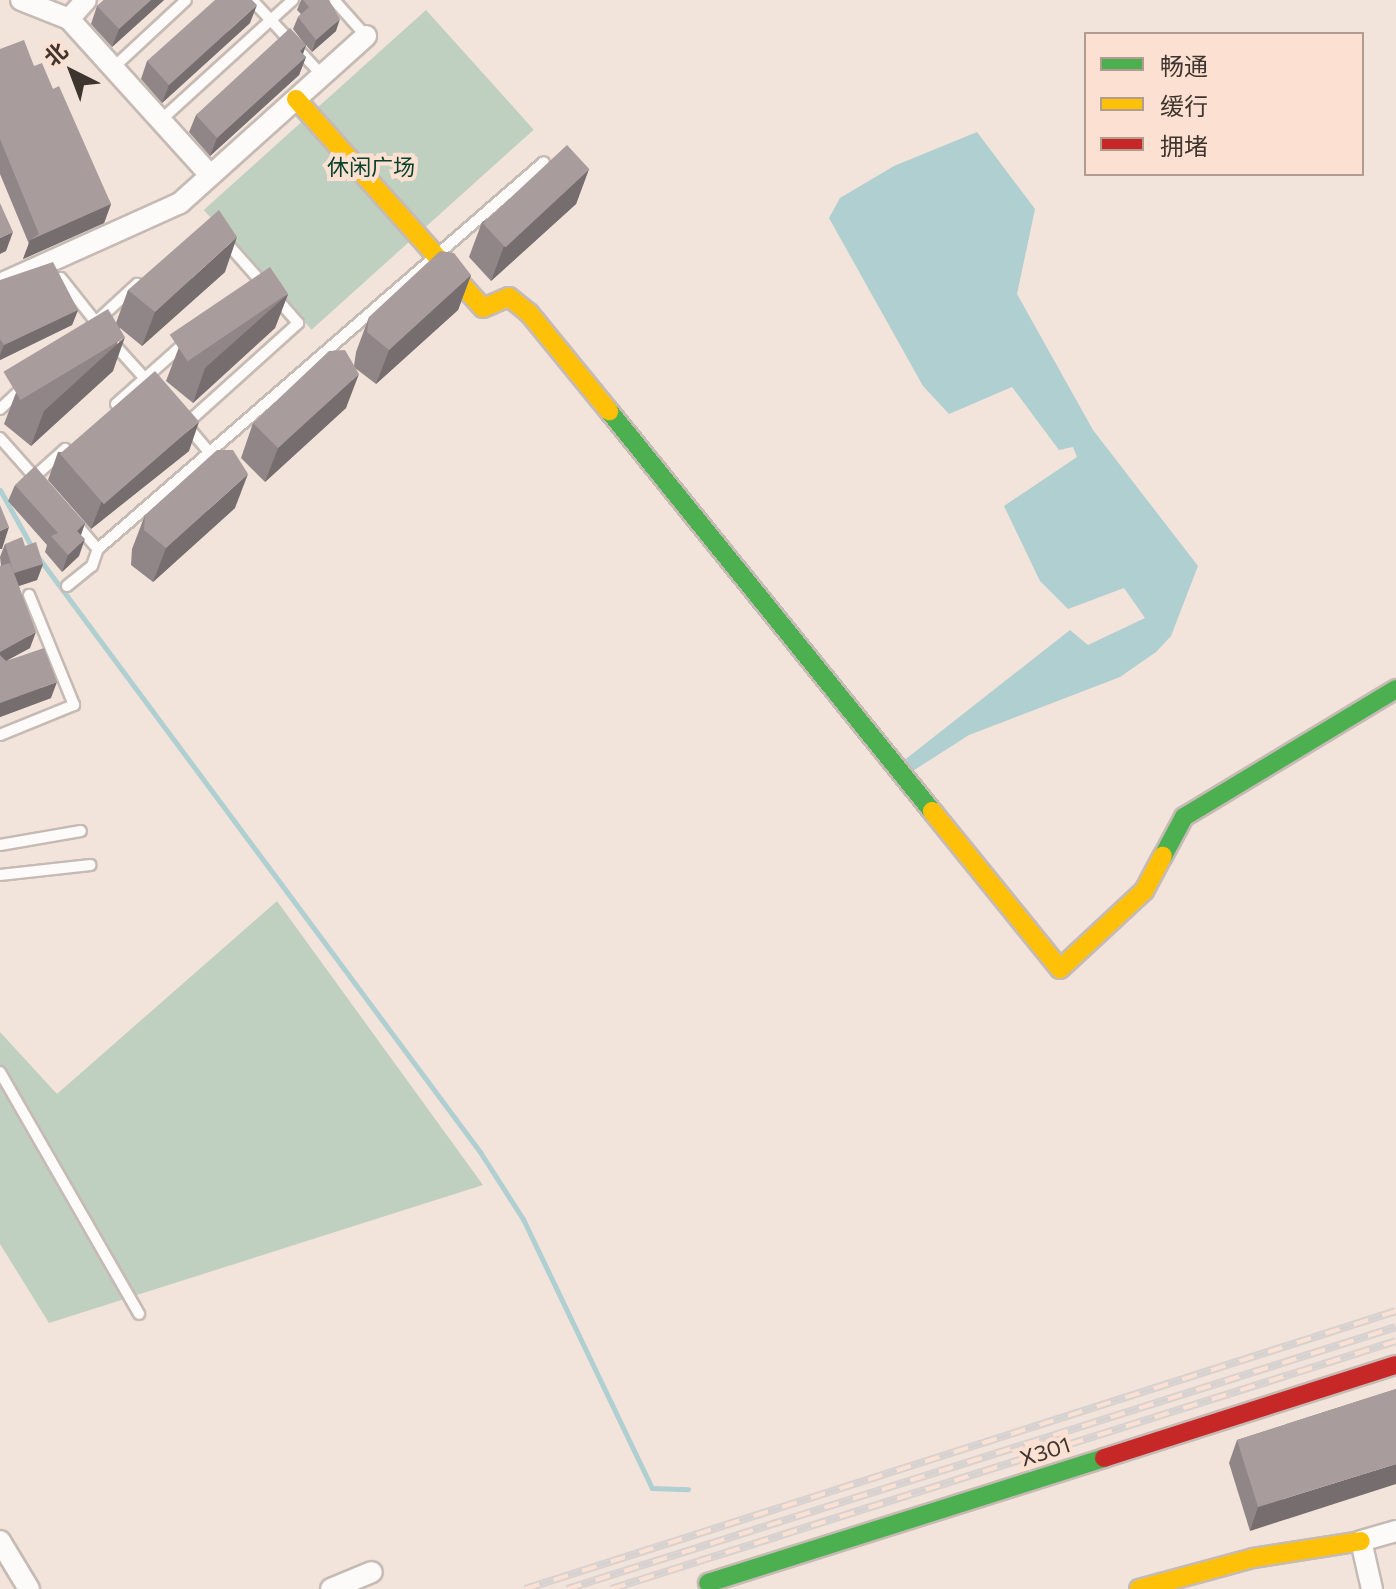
<!DOCTYPE html>
<meta charset="utf-8">
<style>
body{margin:0}
#map{position:relative;width:1396px;height:1589px;overflow:hidden;background:#f2e3db;font-family:Commissioner,"Noto Sans SC",sans-serif}
div>[style]{position:absolute}
.green>*{inset:0;background:#bfd0c0;transform-origin:0 0}
.water>*{inset:0;background:#afcfd1}
.stream>*{height:5px;margin:-2.5px;padding:0 2.5px;transform-origin:2.5px;border-radius:2.5px;background:#afcfd1}
.roads{filter:drop-shadow(2px 0 #c6bab4) drop-shadow(-2px 0 #c6bab4) drop-shadow(0 2px #c6bab4) drop-shadow(0 -2px #c6bab4)}
.lane>*{height:10px;margin:-5px;padding:0 5px;transform-origin:5px;border-radius:5px;background:#fdfbfa}
.street>*{height:20px;margin:-10px;padding:0 10px;transform-origin:10px;border-radius:10px;background:#fdfbfa}
.fast>*{height:18px;margin:-9px;padding:0 9px;transform-origin:9px;border-radius:9px;background:#4caf50}
.slow>*{height:18px;margin:-9px;padding:0 9px;transform-origin:9px;border-radius:9px;background:#ffc107}
.jam>*{height:18px;margin:-9px;padding:0 9px;transform-origin:9px;border-radius:9px;background:#c62828}
.rail>*{height:8px;margin-top:-4px;transform-origin:0;background:repeating-linear-gradient(90deg,#fce0d1 0 15px,#d7d2d0 0 30px);box-sizing:border-box;border-block:2px solid #d7d2d0}
.wall>*{inset:0;background:#918687}
.shaded-wall>*{inset:0;background:#766d6e}
.building>*{inset:0;background:#a99c9d;transform-origin:0 0}
span{translate:-50% -50%;white-space:nowrap;text-align:center;line-height:1.15;-webkit-text-stroke:8px #fce0d1;paint-order:stroke}
.park-label{font-size:22px;color:#08422d}
.street-label{font-size:22px;color:#3f352f}
.legend{position:absolute;left:1084px;top:32px;width:280px;height:144px;box-sizing:border-box;background:#fce0d1;border:2px solid #b09c90;margin:0;padding:10px 14px;list-style:none;font-size:24px;color:#3f352f}
.legend li{display:flex;align-items:center;gap:16px;height:40px}
.legend b{width:40px;border:2px solid #b09c90}
.north{position:absolute;left:32px;top:32px;width:80px;height:80px;-webkit-text-stroke:6px #fce0d1;paint-order:stroke;rotate:318deg;font-size:22px;font-weight:700;line-height:32px;text-align:center;color:#3f352f}
.north::after{content:'';display:block;margin:auto;width:28px;height:36px;background:#3f352f;clip-path:polygon(50% 0,100% 100%,50% 72%,0 100%)}
</style>
<div id="map">
<div class="green">
<i style="left:426px;top:10px;width:161px;height:299px;rotate:48deg"></i>
<i style="clip-path:polygon(277px 901px,483px 1185px,49px 1323px,0 1244px,0 1032px,57px 1094px)"></i>
</div>
<div class="water">
<i style="clip-path:polygon(977px 132px,1035px 209px,1017px 294px,1093px 430px,1198px 566px,1171px 636px,1156px 652px,1120px 677px,969px 735px,908px 774px,902px 762px,1070px 630px,1088px 645px,1145px 618px,1124px 588px,1068px 609px,1040px 581px,1004px 506px,1077px 457px,1073px 447px,1059px 450px,1012px 387px,949px 414px,923px 386px,829px 218px,840px 198px,894px 166px)"></i>
</div>
<div class="stream">
<i style="left:0;top:490px;width:68px;rotate:60.8deg"></i>
<i style="left:38px;top:557px;width:741px;rotate:53.39deg"></i>
<i style="left:480px;top:1152px;width:80px;rotate:57.3deg"></i>
<i style="left:523px;top:1219px;width:298px;rotate:64.4deg"></i>
<i style="left:652px;top:1488px;width:36px;rotate:2deg"></i>
</div>
<div class="roads">
<div class="lane">
<i style="left:252px;top:0;width:103px;rotate:47deg"></i>
<i style="left:334px;top:0;width:48px;rotate:48.4deg"></i>
<i style="left:114px;top:67px;width:98px;rotate:-42.9deg"></i>
<i style="left:162px;top:119px;width:177px;rotate:-42.3deg"></i>
<i style="left:225px;top:241px;width:60px;rotate:48.4deg"></i>
<i style="left:61px;top:278px;width:68px;rotate:51.6deg"></i>
<i style="left:99px;top:319px;width:52px;rotate:-42.6deg"></i>
<i style="left:113px;top:343px;width:52px;rotate:48.1deg"></i>
<i style="left:116px;top:404px;width:96px;rotate:-41.6deg"></i>
<i style="left:0;top:409px;width:34px;rotate:-43deg"></i>
<i style="left:186px;top:424px;width:151px;rotate:-42deg"></i>
<i style="left:298px;top:323px;width:33px;rotate:-131deg"></i>
<i style="left:188px;top:427px;width:34px;rotate:50deg"></i>
<i style="left:0;top:438px;width:59px;rotate:48.4deg"></i>
<i style="left:34px;top:477px;width:42px;rotate:-42.1deg"></i>
<i style="left:76px;top:524px;width:33px;rotate:49deg"></i>
<i style="left:67px;top:586px;width:32px;rotate:-39deg"></i>
<i style="left:92px;top:566px;width:18px;rotate:-71deg"></i>
<i style="left:98px;top:549px;width:590px;rotate:-40.95deg"></i>
<i style="left:0;top:735px;width:80px;rotate:-22.1deg"></i>
<i style="left:74px;top:705px;width:119px;rotate:-112.2deg"></i>
<i style="left:0;top:845px;width:82px;rotate:-9.8deg"></i>
<i style="left:0;top:875px;width:91px;rotate:-6.3deg"></i>
<i style="left:0;top:1072px;width:279px;rotate:60.1deg"></i>
</div>
<div class="street">
<i style="left:21px;top:0;width:52px;rotate:21.6deg"></i>
<i style="left:69px;top:19px;width:210px;rotate:47.9deg"></i>
<i style="left:69px;top:19px;width:25px;rotate:-48deg"></i>
<i style="left:0;top:284px;width:197px;rotate:-24.2deg"></i>
<i style="left:180px;top:203px;width:250px;rotate:-41.9deg"></i>
<i style="left:0;top:1541px;width:56px;rotate:58.9deg"></i>
<i style="left:331px;top:1589px;width:44px;rotate:-22.5deg"></i>
<i style="left:1372px;top:1589px;width:49px;rotate:-102.9deg"></i>
<i style="left:1361px;top:1541px;width:36px;rotate:-16deg"></i>
</div>
<div class="fast">
<i style="left:609px;top:411px;width:514px;rotate:51.08deg"></i>
<i style="left:1163px;top:856px;width:44px;rotate:-61.7deg"></i>
<i style="left:1184px;top:817px;width:248px;rotate:-31.1deg"></i>
<i style="left:708px;top:1583px;width:415px;rotate:-17.5deg"></i>
</div>
<div class="slow">
<i style="left:296px;top:99px;width:280px;rotate:48.2deg"></i>
<i style="left:483px;top:308px;width:28px;rotate:-23deg"></i>
<i style="left:509px;top:297px;width:26px;rotate:39deg"></i>
<i style="left:529px;top:313px;width:127px;rotate:50.8deg"></i>
<i style="left:932px;top:811px;width:203px;rotate:51deg"></i>
<i style="left:1060px;top:969px;width:115px;rotate:-42.9deg"></i>
<i style="left:1144px;top:891px;width:40px;rotate:-62deg"></i>
<i style="left:1139px;top:1589px;width:118px;rotate:-15.2deg"></i>
<i style="left:1253px;top:1558px;width:109px;rotate:-8.9deg"></i>
</div>
<div class="jam">
<i style="left:1104px;top:1458px;width:306px;rotate:-17.7deg"></i>
</div>
</div>
<div class="rail">
<i style="left:525px;top:1589px;width:914px;rotate:-17.7deg"></i>
<i style="left:567px;top:1589px;width:869px;rotate:-17.54deg"></i>
<i style="left:611px;top:1589px;width:823px;rotate:-17.53deg"></i>
</div>
<div class="wall">
<i style="clip-path:polygon(104px 0,164px 0,112px 47px,91px 24px,97px 6px)"></i>
<i style="clip-path:polygon(301px 0,329px 0,336px 31px,312px 52px,306px 45px,303px 54px,306px 57px,299px 75px,210px 156px,189px 132px,196px 115px,303px 42px,293px 29px,298px 17px,301px 14px,297px 10px)"></i>
<i style="clip-path:polygon(250px 23px,162px 103px,141px 79px,147px 61px)"></i>
<i style="clip-path:polygon(0 49px,34px 66px,53px 89px,111px 204px,104px 223px,23px 259px,29px 244px,0 174px)"></i>
<i style="clip-path:polygon(589px 169px,576px 204px,491px 281px,469px 257px,482px 222px)"></i>
<i style="clip-path:polygon(225px 272px,142px 346px,120px 328px,113px 371px,31px 446px,4px 424px,17px 390px,116px 323px,128px 290px)"></i>
<i style="clip-path:polygon(471px 275px,458px 310px,376px 384px,355px 368px,346px 408px,265px 482px,241px 458px,253px 423px,354px 366px,356px 352px,369px 317px)"></i>
<i style="clip-path:polygon(0 280px,78px 310px,72px 325px,0 360px)"></i>
<i style="clip-path:polygon(288px 294px,275px 328px,193px 403px,166px 381px,179px 347px)"></i>
<i style="clip-path:polygon(189px 451px,91px 529px,48px 480px,58px 452px)"></i>
<i style="clip-path:polygon(15px 485px,85px 523px,81px 535px,79px 556px,62px 572px,45px 552px,47px 545px,8px 501px)"></i>
<i style="clip-path:polygon(235px 508px,153px 582px,131px 565px,132px 549px,145px 515px)"></i>
<i style="clip-path:polygon(5px 544px,25px 546px,43px 564px,37px 580px,19px 586px,30px 648px,8px 660px,51px 698px,0 717px,0 566px,1px 566px,0 557px)"></i>
<i style="clip-path:polygon(1396px 1389px,1250px 1531px,1229px 1463px,1237px 1440px)"></i>
</div>
<div class="shaded-wall">
<i style="clip-path:polygon(151px 0,164px 0,112px 47px,119px 29px)"></i>
<i style="clip-path:polygon(257px 5px,250px 23px,162px 103px,169px 85px)"></i>
<i style="clip-path:polygon(340px 19px,336px 31px,312px 52px,316px 40px)"></i>
<i style="clip-path:polygon(306px 45px,300px 62px,306px 57px,299px 75px,210px 156px,217px 138px)"></i>
<i style="clip-path:polygon(589px 169px,576px 204px,491px 281px,504px 246px)"></i>
<i style="clip-path:polygon(111px 204px,104px 223px,23px 259px,30px 240px)"></i>
<i style="clip-path:polygon(13px 232px,6px 251px,0 254px,0 238px)"></i>
<i style="clip-path:polygon(237px 237px,225px 272px,142px 346px,155px 312px)"></i>
<i style="clip-path:polygon(471px 275px,458px 310px,376px 384px,389px 350px)"></i>
<i style="clip-path:polygon(288px 294px,275px 328px,193px 403px,205px 368px)"></i>
<i style="clip-path:polygon(78px 310px,72px 325px,0 360px,0 355px,4px 345px)"></i>
<i style="clip-path:polygon(125px 337px,113px 371px,31px 446px,44px 411px)"></i>
<i style="clip-path:polygon(359px 374px,346px 408px,265px 482px,278px 448px)"></i>
<i style="clip-path:polygon(199px 422px,189px 451px,91px 529px,102px 501px)"></i>
<i style="clip-path:polygon(248px 474px,235px 508px,153px 582px,166px 548px)"></i>
<i style="clip-path:polygon(85px 523px,79px 540px,77px 531px)"></i>
<i style="clip-path:polygon(9px 527px,2px 549px,0 549px,0 531px)"></i>
<i style="clip-path:polygon(85px 539px,79px 556px,62px 572px,68px 555px)"></i>
<i style="clip-path:polygon(43px 564px,37px 580px,9px 589px,14px 573px)"></i>
<i style="clip-path:polygon(36px 632px,30px 648px,0 664px,0 652px)"></i>
<i style="clip-path:polygon(57px 682px,51px 698px,0 717px,0 703px)"></i>
<i style="clip-path:polygon(1396px 1464px,1396px 1484px,1250px 1531px,1258px 1507px)"></i>
</div>
<div class="building">
<i style="clip-path:polygon(104px 0,151px 0,119px 29px,97px 6px)"></i>
<i style="clip-path:polygon(215px 0,252px 0,257px 5px,169px 85px,147px 61px)"></i>
<i style="clip-path:polygon(303px 0,329px 0,340px 19px,316px 40px,298px 17px,309px 7px)"></i>
<i style="clip-path:polygon(290px 28px,306px 45px,300px 51px,306px 57px,217px 138px,196px 115px)"></i>
<i style="clip-path:polygon(24px 40px,34px 66px,42px 63px,53px 89px,59px 86px,111px 204px,30px 240px,39px 234px,0 139px,0 49px)"></i>
<i style="left:567px;top:145px;width:33px;height:115px;rotate:47deg"></i>
<i style="clip-path:polygon(0 203px,13px 232px,0 238px)"></i>
<i style="clip-path:polygon(219px 210px,237px 237px,155px 312px,128px 290px)"></i>
<i style="clip-path:polygon(440px 251px,454px 253px,471px 275px,389px 350px,367px 332px,369px 317px)"></i>
<i style="clip-path:polygon(53px 262px,78px 310px,4px 345px,0 339px,0 280px)"></i>
<i style="left:270px;top:267px;width:32px;height:121px;rotate:56deg"></i>
<i style="left:108px;top:309px;width:33px;height:122px;rotate:59deg"></i>
<i style="clip-path:polygon(345px 350px,359px 374px,278px 448px,253px 423px,329px 351px)"></i>
<i style="left:155px;top:371px;width:67px;height:126px;rotate:49deg"></i>
<i style="clip-path:polygon(217px 450px,233px 450px,248px 474px,166px 548px,144px 530px,145px 515px)"></i>
<i style="clip-path:polygon(35px 466px,85px 523px,77px 531px,85px 539px,68px 555px,51px 536px,58px 533px,15px 485px)"></i>
<i style="clip-path:polygon(0 505px,9px 527px,0 531px)"></i>
<i style="clip-path:polygon(22px 537px,25px 546px,36px 542px,43px 564px,14px 573px,36px 632px,0 652px,0 566px,10px 563px,14px 573px,5px 544px)"></i>
<i style="clip-path:polygon(44px 648px,57px 682px,0 703px,0 655px,6px 661px)"></i>
<i style="clip-path:polygon(1396px 1389px,1396px 1464px,1258px 1507px,1237px 1440px)"></i>
</div>
<div class="park-label">
<span style="left:371px;top:167px">休闲广场</span>
</div>
<div class="street-label">
<span style="left:1045px;top:1451px;rotate:-18deg">X301</span>
</div>
<ul class="legend">
<li><b style="height:10px;background:#4caf50"></b>畅通</li>
<li><b style="height:10px;background:#ffc107"></b>缓行</li>
<li><b style="height:10px;background:#c62828"></b>拥堵</li>
</ul>
<div class="north">北</div>
</div>
